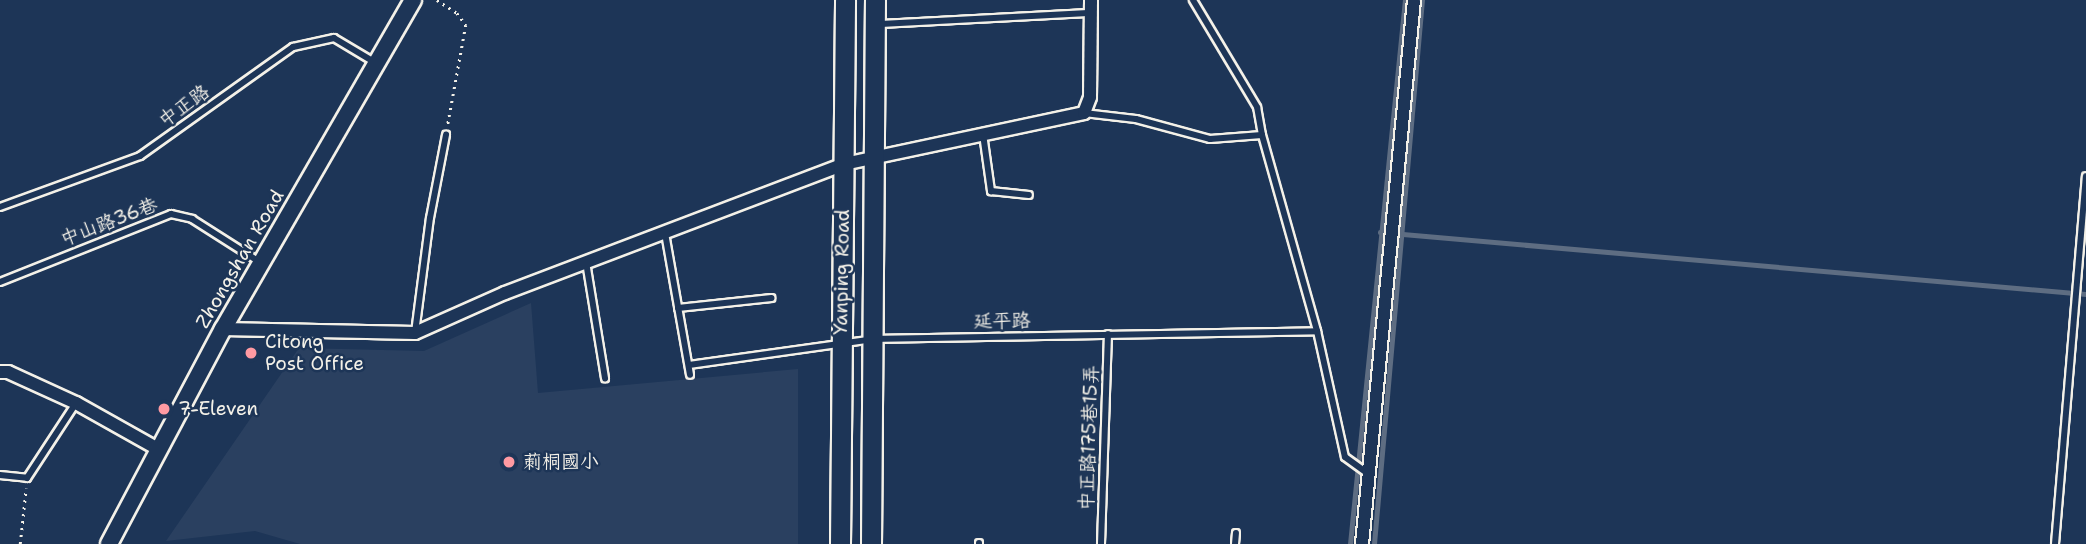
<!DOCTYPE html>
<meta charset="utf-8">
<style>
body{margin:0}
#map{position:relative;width:2086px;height:544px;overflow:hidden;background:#1d3557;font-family:"Shantell Sans","LXGW WenKai TC",sans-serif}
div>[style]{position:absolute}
.built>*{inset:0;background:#2a4060}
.stream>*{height:4.5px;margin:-2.25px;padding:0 2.25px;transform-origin:2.25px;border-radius:2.25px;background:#5e6d82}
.path>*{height:2.5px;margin-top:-1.25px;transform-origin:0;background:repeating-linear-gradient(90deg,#f4f1e8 0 2px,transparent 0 7px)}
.roads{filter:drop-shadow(2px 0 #f4f1e8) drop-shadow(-2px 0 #f4f1e8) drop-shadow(0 2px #f4f1e8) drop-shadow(0 -2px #f4f1e8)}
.service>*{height:6px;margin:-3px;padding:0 3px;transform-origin:3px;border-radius:3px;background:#1d3557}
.minor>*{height:12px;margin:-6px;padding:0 6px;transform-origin:6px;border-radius:6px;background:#1d3557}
.tertiary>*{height:16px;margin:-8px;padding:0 8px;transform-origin:8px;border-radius:8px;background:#1d3557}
.primary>*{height:19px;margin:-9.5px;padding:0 9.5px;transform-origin:9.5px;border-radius:9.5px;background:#1d3557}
.dots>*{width:19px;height:19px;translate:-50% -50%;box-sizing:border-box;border:4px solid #1d3557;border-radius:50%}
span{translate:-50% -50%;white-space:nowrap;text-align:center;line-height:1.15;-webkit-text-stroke:5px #1d3557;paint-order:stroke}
.street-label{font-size:19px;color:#f4f1e8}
.poi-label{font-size:19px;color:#f4f1e8}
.left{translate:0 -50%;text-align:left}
</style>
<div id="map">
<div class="built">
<i style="clip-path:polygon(531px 303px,538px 393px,798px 369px,798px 544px,300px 544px,255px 531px,166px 541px,299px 348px,424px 351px)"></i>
</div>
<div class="stream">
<i style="left:1380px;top:232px;width:709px;rotate:5.02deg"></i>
<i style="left:1350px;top:544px;width:547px;rotate:-84.23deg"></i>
<i style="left:1374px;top:544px;width:546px;rotate:-84.96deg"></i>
</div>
<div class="path">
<i style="left:437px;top:0;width:24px;rotate:33deg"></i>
<i style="left:457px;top:13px;width:15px;rotate:53deg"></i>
<i style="left:466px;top:25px;width:101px;rotate:100.3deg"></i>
<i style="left:20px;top:544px;width:56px;rotate:-83.9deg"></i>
</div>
<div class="roads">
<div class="service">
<i style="left:879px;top:24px;width:211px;rotate:-3deg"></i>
<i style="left:1084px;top:113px;width:52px;rotate:6.6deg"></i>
<i style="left:1136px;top:119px;width:77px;rotate:15.1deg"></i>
<i style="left:1210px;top:139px;width:52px;rotate:-4.4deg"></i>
<i style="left:1262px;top:135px;width:28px;rotate:-100deg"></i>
<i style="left:1257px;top:107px;width:125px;rotate:-120.9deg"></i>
<i style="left:983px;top:134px;width:58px;rotate:82deg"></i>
<i style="left:991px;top:191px;width:38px;rotate:6deg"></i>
<i style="left:1262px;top:135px;width:204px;rotate:74.3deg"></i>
<i style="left:1317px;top:331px;width:129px;rotate:77.5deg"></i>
<i style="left:1345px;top:457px;width:29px;rotate:36deg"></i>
<i style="left:0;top:207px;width:149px;rotate:-20deg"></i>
<i style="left:140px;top:156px;width:188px;rotate:-35.5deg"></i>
<i style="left:293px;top:47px;width:42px;rotate:-12.4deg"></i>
<i style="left:334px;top:38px;width:49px;rotate:30.8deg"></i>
<i style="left:665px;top:233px;width:144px;rotate:80deg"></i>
<i style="left:586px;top:262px;width:118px;rotate:80.7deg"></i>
<i style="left:0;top:282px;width:184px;rotate:-21.7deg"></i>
<i style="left:171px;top:214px;width:22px;rotate:13deg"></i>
<i style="left:192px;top:219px;width:82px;rotate:32.5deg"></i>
<i style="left:678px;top:308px;width:94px;rotate:-6.1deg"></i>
<i style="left:415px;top:333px;width:116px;rotate:-82.6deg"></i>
<i style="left:430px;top:218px;width:85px;rotate:-79.1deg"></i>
<i style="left:689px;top:365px;width:186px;rotate:-8deg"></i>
<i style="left:873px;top:339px;width:444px;rotate:-1deg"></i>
<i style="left:0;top:475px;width:27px;rotate:6deg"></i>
<i style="left:27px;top:478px;width:90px;rotate:-56.8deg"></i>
<i style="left:979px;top:544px;width:1px;rotate:-90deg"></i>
<i style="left:1101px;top:544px;width:210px;rotate:-88.1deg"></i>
<i style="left:1235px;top:544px;width:11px;rotate:-85deg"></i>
<i style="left:2055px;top:544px;width:369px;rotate:-85.2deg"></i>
</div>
<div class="minor">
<i style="left:223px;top:329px;width:192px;rotate:1.2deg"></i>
<i style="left:415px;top:333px;width:98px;rotate:-24deg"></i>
<i style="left:505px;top:293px;width:363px;rotate:-20.8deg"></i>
<i style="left:844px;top:164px;width:245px;rotate:-12deg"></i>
<i style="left:1084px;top:113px;width:17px;rotate:-69deg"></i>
<i style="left:1090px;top:97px;width:97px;rotate:-89.4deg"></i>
<i style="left:0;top:372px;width:8px"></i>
<i style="left:8px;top:372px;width:75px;rotate:24.5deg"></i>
<i style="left:76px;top:403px;width:94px;rotate:29.3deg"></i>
<i style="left:1362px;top:544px;width:546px;rotate:-84.54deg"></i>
</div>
<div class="tertiary">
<i style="left:109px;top:544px;width:243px;rotate:-62.1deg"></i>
<i style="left:223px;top:329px;width:380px;rotate:-60deg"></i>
</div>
<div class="primary">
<i style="left:840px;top:544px;width:544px;rotate:-89.47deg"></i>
<i style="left:871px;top:544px;width:544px;rotate:-89.58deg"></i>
</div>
</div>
<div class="dots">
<i style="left:251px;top:353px;background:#ff9aa2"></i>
<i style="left:164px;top:409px;background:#ff9aa2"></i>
<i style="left:509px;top:462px;background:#ff9aa2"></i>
</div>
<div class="street-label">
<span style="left:184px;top:106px;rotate:-36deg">中正路</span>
<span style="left:109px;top:222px;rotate:-21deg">中山路36巷</span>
<span style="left:240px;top:259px;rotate:-60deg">Zhongshan Road</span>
<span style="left:842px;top:272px;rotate:-89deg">Yanping Road</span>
<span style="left:1002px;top:321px;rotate:-1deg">延平路</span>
<span style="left:1089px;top:438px;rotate:-88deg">中正路175巷15弄</span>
</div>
<div class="poi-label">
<span class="left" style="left:265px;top:353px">Citong<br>Post Office</span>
<span class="left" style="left:178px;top:409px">7-Eleven</span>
<span class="left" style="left:523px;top:462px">莿桐國小</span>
</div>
</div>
